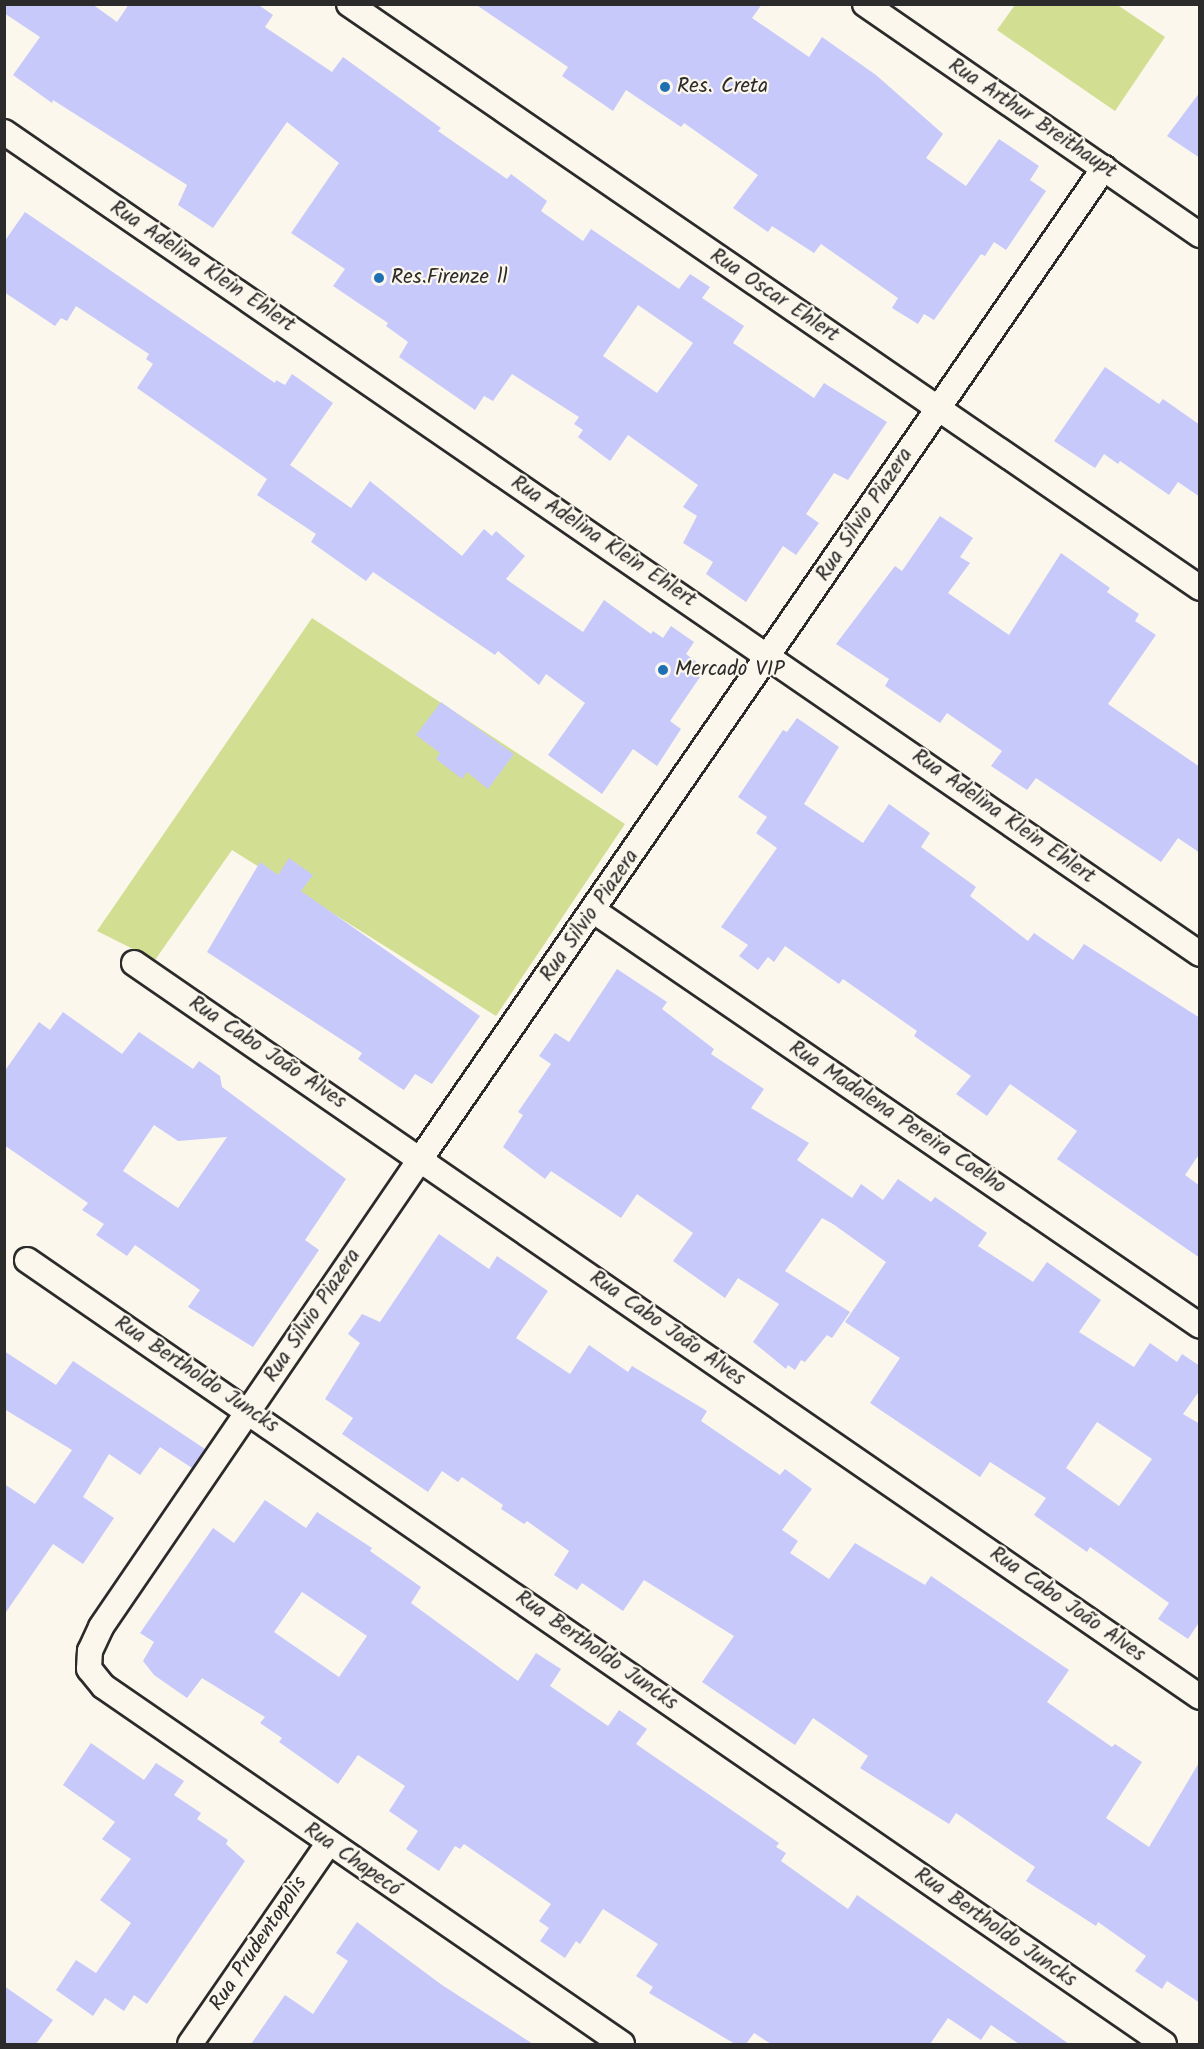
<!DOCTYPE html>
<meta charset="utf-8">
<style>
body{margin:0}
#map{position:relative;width:1204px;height:2049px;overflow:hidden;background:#fbf7ec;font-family:Kalam,sans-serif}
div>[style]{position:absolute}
.green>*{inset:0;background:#d2de91}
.building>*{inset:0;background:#c7c9fb}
.roads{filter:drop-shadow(2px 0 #2b2b2b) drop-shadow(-2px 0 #2b2b2b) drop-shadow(0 2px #2b2b2b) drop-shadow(0 -2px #2b2b2b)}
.minor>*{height:24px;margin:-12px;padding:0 12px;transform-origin:12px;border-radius:12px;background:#fbf7ec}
.dots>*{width:16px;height:16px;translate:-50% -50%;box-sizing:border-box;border:3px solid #fbf7ec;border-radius:50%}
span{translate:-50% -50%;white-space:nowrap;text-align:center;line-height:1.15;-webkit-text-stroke:4.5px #fbf7ec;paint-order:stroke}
.poi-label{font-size:21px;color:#2b2b2b}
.left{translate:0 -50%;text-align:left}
.street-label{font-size:21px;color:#2b2b2b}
.frame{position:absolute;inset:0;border:6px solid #2b2b2b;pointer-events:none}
</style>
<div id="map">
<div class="green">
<i style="clip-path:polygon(1116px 4px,1165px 37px,1115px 111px,997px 30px,1015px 5px)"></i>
<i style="clip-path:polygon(312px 618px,625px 824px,496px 1016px,232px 850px,155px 960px,97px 931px)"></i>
</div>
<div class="building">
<i style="clip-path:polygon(evenodd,4px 4px,92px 4px,117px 22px,129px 4px,257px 4px,273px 15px,265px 27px,332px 72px,343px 57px,441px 128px,438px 131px,507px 179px,511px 174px,547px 201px,541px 211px,583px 241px,591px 229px,679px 289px,690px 274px,710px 287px,702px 298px,744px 326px,733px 343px,814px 398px,824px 383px,887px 422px,848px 480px,834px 473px,806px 514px,819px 523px,796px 555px,783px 546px,746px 602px,706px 574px,713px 562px,683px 543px,697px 516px,683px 507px,698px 485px,628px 435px,610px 461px,578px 437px,583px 430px,574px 424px,579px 417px,512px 374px,493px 401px,484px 396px,475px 410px,399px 357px,408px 342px,386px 326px,388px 323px,333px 286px,345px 269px,291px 233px,339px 163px,287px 122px,213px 228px,178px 205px,187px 185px,53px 100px,52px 103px,13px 75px,40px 37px,4px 13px,4px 4px,638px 305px,693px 343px,657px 393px,603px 356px,638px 305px)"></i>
<i style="clip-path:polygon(475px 4px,762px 4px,752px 18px,809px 57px,822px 37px,876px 75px,943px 134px,926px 158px,966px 186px,999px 139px,1039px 166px,1030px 180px,1046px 191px,1006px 250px,994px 242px,985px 256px,981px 254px,934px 320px,924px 314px,918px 324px,892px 308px,898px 298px,821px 244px,814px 253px,772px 226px,768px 232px,733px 208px,758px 175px,684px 123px,681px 127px,626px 90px,613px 111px,562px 76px,568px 67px)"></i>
<i style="clip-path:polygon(1200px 92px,1200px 158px,1167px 136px)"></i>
<i style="clip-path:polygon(25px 212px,275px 383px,276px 380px,285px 385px,292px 374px,333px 403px,290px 465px,351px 508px,370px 481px,462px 556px,484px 529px,492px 536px,496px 531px,525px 556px,506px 579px,583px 632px,604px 600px,651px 634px,653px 631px,663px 638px,671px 626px,694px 642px,686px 654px,702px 666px,696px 674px,700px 677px,670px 721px,681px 729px,657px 766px,633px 749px,602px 794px,548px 755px,585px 703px,546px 674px,539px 685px,498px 651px,495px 655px,373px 572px,366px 581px,311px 542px,316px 534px,257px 495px,267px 479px,137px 388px,153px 364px,146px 359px,149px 354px,76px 306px,67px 321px,61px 318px,55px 326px,4px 292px,4px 242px)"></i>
<i style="clip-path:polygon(1105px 367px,1159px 404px,1163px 399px,1200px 425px,1200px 497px,1178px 482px,1169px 495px,1120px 461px,1118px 464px,1104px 454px,1095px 468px,1054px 441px)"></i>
<i style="clip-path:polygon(940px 516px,973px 538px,960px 557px,970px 563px,948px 593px,1009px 635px,1061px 553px,1110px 588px,1107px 592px,1139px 614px,1135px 621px,1156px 635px,1108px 704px,1200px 767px,1200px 853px,1178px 838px,1161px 862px,1036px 778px,1027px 790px,991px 766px,1002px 751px,947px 713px,940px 723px,885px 686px,889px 679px,836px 644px,895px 566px,902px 571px)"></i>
<i style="clip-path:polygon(441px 702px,514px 754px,488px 789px,467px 772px,462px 779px,436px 759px,440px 753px,416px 735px)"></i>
<i style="clip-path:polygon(797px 718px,839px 747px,804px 804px,863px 843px,889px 804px,930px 833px,921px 847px,976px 887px,970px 896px,1028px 941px,1034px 933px,1073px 960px,1084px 944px,1200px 1018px,1200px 1153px,1185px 1175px,1200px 1186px,1200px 1258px,1057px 1159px,1077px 1131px,1010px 1084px,987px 1116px,956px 1094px,971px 1076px,914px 1036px,917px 1031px,843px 979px,839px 984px,785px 946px,774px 962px,768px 957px,758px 970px,739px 956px,748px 945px,721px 927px,777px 848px,756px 833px,767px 817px,738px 797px,783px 730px,787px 732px)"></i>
<i style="clip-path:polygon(289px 858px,313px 875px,301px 891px,480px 1016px,432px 1084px,415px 1074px,404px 1090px,399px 1087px,358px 1059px,362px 1053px,207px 952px,260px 862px,278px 875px)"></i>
<i style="clip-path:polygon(evenodd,617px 969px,667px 1002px,662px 1009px,714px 1049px,711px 1054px,764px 1089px,751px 1108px,809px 1143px,797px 1160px,852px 1198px,861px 1184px,883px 1200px,898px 1179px,931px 1202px,935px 1197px,987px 1233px,978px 1246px,1033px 1282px,1047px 1262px,1101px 1300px,1079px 1332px,1134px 1367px,1150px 1343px,1177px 1362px,1182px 1354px,1200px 1366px,1200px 1390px,1183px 1414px,1200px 1424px,1200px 1621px,1188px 1639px,1158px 1619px,1169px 1603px,1090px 1547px,1087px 1552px,1034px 1515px,1046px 1498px,990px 1462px,980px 1477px,870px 1403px,900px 1358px,845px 1322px,886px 1262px,833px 1224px,822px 1218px,785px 1271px,850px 1312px,832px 1338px,827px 1335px,805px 1362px,801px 1360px,795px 1370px,788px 1365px,786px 1369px,753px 1342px,779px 1304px,738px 1278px,725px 1298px,673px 1261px,693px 1233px,637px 1194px,621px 1218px,551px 1171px,545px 1179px,503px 1147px,523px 1115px,518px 1112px,551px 1064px,539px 1056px,555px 1033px,569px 1042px,617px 969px,1097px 1422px,1152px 1459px,1119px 1506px,1066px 1468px,1097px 1422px)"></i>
<i style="clip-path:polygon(evenodd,63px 1012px,122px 1054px,139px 1032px,193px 1069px,199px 1061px,220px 1076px,222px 1087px,346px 1179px,305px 1240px,319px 1250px,253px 1347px,188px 1307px,200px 1290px,135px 1245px,127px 1256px,96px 1235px,104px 1224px,82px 1210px,88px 1203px,4px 1145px,4px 1072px,39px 1022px,50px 1030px,63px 1012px,154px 1125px,178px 1141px,227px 1137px,178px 1208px,123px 1171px,154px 1125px)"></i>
<i style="clip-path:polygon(439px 1234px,489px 1269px,497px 1256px,548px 1291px,516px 1338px,570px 1374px,589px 1345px,628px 1372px,632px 1366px,707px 1411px,701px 1421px,780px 1475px,785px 1469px,812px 1489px,782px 1530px,798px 1541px,790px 1553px,829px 1579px,855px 1543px,925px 1585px,931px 1576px,1069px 1670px,1047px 1702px,1112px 1747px,1115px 1744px,1142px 1762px,1106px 1818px,1149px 1847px,1200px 1761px,1200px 2003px,1167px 1981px,1162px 1989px,1135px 1971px,1146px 1956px,1098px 1922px,1096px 1926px,1026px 1881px,1035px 1867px,956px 1813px,949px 1824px,860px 1768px,868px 1756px,813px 1718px,795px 1745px,702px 1682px,734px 1636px,644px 1580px,623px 1611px,582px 1583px,577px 1590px,554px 1575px,569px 1551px,527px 1521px,524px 1524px,501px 1509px,503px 1505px,462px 1477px,458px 1482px,442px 1471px,428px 1492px,342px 1434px,353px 1418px,325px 1399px,360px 1343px,348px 1334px,362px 1314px,380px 1322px)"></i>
<i style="clip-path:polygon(4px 1351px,56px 1385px,73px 1361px,205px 1449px,192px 1468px,160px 1447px,140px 1475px,109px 1454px,83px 1497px,114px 1518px,83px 1564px,53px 1544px,4px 1615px,4px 1484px,35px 1504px,72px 1450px,4px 1409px)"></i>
<i style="clip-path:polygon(evenodd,265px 1500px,306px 1528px,317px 1512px,372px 1548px,370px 1551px,421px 1587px,411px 1603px,518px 1681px,536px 1653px,561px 1669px,550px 1686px,608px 1726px,619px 1710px,647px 1729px,636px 1744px,779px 1843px,776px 1847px,786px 1853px,781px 1861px,848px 1909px,857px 1895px,1069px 2044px,1019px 2044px,991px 2025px,981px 2040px,948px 2018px,930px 2044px,771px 2044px,754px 2033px,746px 2044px,735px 2044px,649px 1993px,653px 1987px,636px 1976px,658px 1944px,603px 1909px,580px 1944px,576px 1941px,565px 1958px,540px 1941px,549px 1928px,539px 1921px,551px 1904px,464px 1844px,460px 1849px,455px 1846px,439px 1871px,406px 1849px,418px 1831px,389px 1811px,405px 1786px,358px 1755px,338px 1784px,279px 1742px,282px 1738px,260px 1723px,265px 1717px,202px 1678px,187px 1698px,154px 1675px,143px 1661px,154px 1642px,140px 1633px,213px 1528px,234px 1543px,265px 1500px,302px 1592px,367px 1636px,339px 1677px,274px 1632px,302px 1592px)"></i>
<i style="clip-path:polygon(91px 1743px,144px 1780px,156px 1763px,184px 1781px,174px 1795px,201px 1813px,197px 1819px,228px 1840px,226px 1844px,245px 1861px,147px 2004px,134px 1995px,124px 2011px,105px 1998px,93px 2016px,56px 1990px,76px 1960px,96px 1973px,131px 1923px,100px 1900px,131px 1859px,102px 1839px,115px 1822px,63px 1785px)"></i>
<i style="clip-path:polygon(357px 1922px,442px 1985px,533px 2044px,251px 2044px,285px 1995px,313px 2014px,348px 1961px,336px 1953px)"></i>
<i style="clip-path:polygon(4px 1986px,53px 2020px,36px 2044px,4px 2044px)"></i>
</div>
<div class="roads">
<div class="minor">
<i style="left:349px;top:4px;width:1032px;rotate:34.46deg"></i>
<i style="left:865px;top:4px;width:407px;rotate:34.6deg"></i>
<i style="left:4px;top:132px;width:1451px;rotate:34.5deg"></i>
<i style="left:594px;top:911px;width:734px;rotate:34.4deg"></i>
<i style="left:134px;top:963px;width:1294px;rotate:34.55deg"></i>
<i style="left:27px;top:1260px;width:1381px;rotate:34.59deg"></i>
<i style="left:190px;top:2044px;width:243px;rotate:-55.4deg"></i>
<i style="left:622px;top:2044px;width:630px;rotate:-145.4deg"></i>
<i style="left:103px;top:1686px;width:22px;rotate:-129deg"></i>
<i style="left:89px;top:1669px;width:18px;rotate:-87deg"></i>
<i style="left:90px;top:1651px;width:26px;rotate:-65deg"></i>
<i style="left:101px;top:1627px;width:568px;rotate:-55.69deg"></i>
<i style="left:421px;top:1158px;width:1203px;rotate:-55.4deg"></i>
</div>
</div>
<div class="dots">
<i style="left:665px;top:87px;background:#1f6fb2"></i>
<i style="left:379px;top:278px;background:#1f6fb2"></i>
<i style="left:663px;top:670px;background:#1f6fb2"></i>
</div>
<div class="poi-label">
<span class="left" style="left:677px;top:87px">Res. Creta</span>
<span class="left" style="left:391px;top:278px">Res.Firenze ll</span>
<span class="left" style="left:675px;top:670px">Mercado VIP</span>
</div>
<div class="street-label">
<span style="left:1032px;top:119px;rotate:34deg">Rua Arthur Breithaupt</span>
<span style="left:202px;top:267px;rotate:34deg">Rua Adelina Klein Ehlert</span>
<span style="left:774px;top:296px;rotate:34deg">Rua Oscar Ehlert</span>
<span style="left:865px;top:515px;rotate:-56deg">Rua Silvio Piazera</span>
<span style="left:603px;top:542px;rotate:34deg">Rua Adelina Klein Ehlert</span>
<span style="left:1003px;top:817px;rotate:35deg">Rua Adelina Klein Ehlert</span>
<span style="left:590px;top:916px;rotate:-55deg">Rua Silvio Piazera</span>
<span style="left:267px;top:1053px;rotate:34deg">Rua Cabo João Alves</span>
<span style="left:897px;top:1118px;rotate:34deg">Rua Madalena Pereira Coelho</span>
<span style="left:313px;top:1316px;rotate:-56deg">Rua Silvio Piazera</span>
<span style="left:667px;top:1329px;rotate:35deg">Rua Cabo João Alves</span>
<span style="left:196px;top:1375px;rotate:34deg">Rua Bertholdo Juncks</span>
<span style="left:1067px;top:1605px;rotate:35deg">Rua Cabo João Alves</span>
<span style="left:596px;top:1651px;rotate:35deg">Rua Bertholdo Juncks</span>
<span style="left:352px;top:1860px;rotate:35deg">Rua Chapecó</span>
<span style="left:995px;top:1928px;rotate:35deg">Rua Bertholdo Juncks</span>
<span style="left:259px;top:1944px;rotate:-56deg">Rua Prudentopolis</span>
</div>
<div class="frame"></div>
</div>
